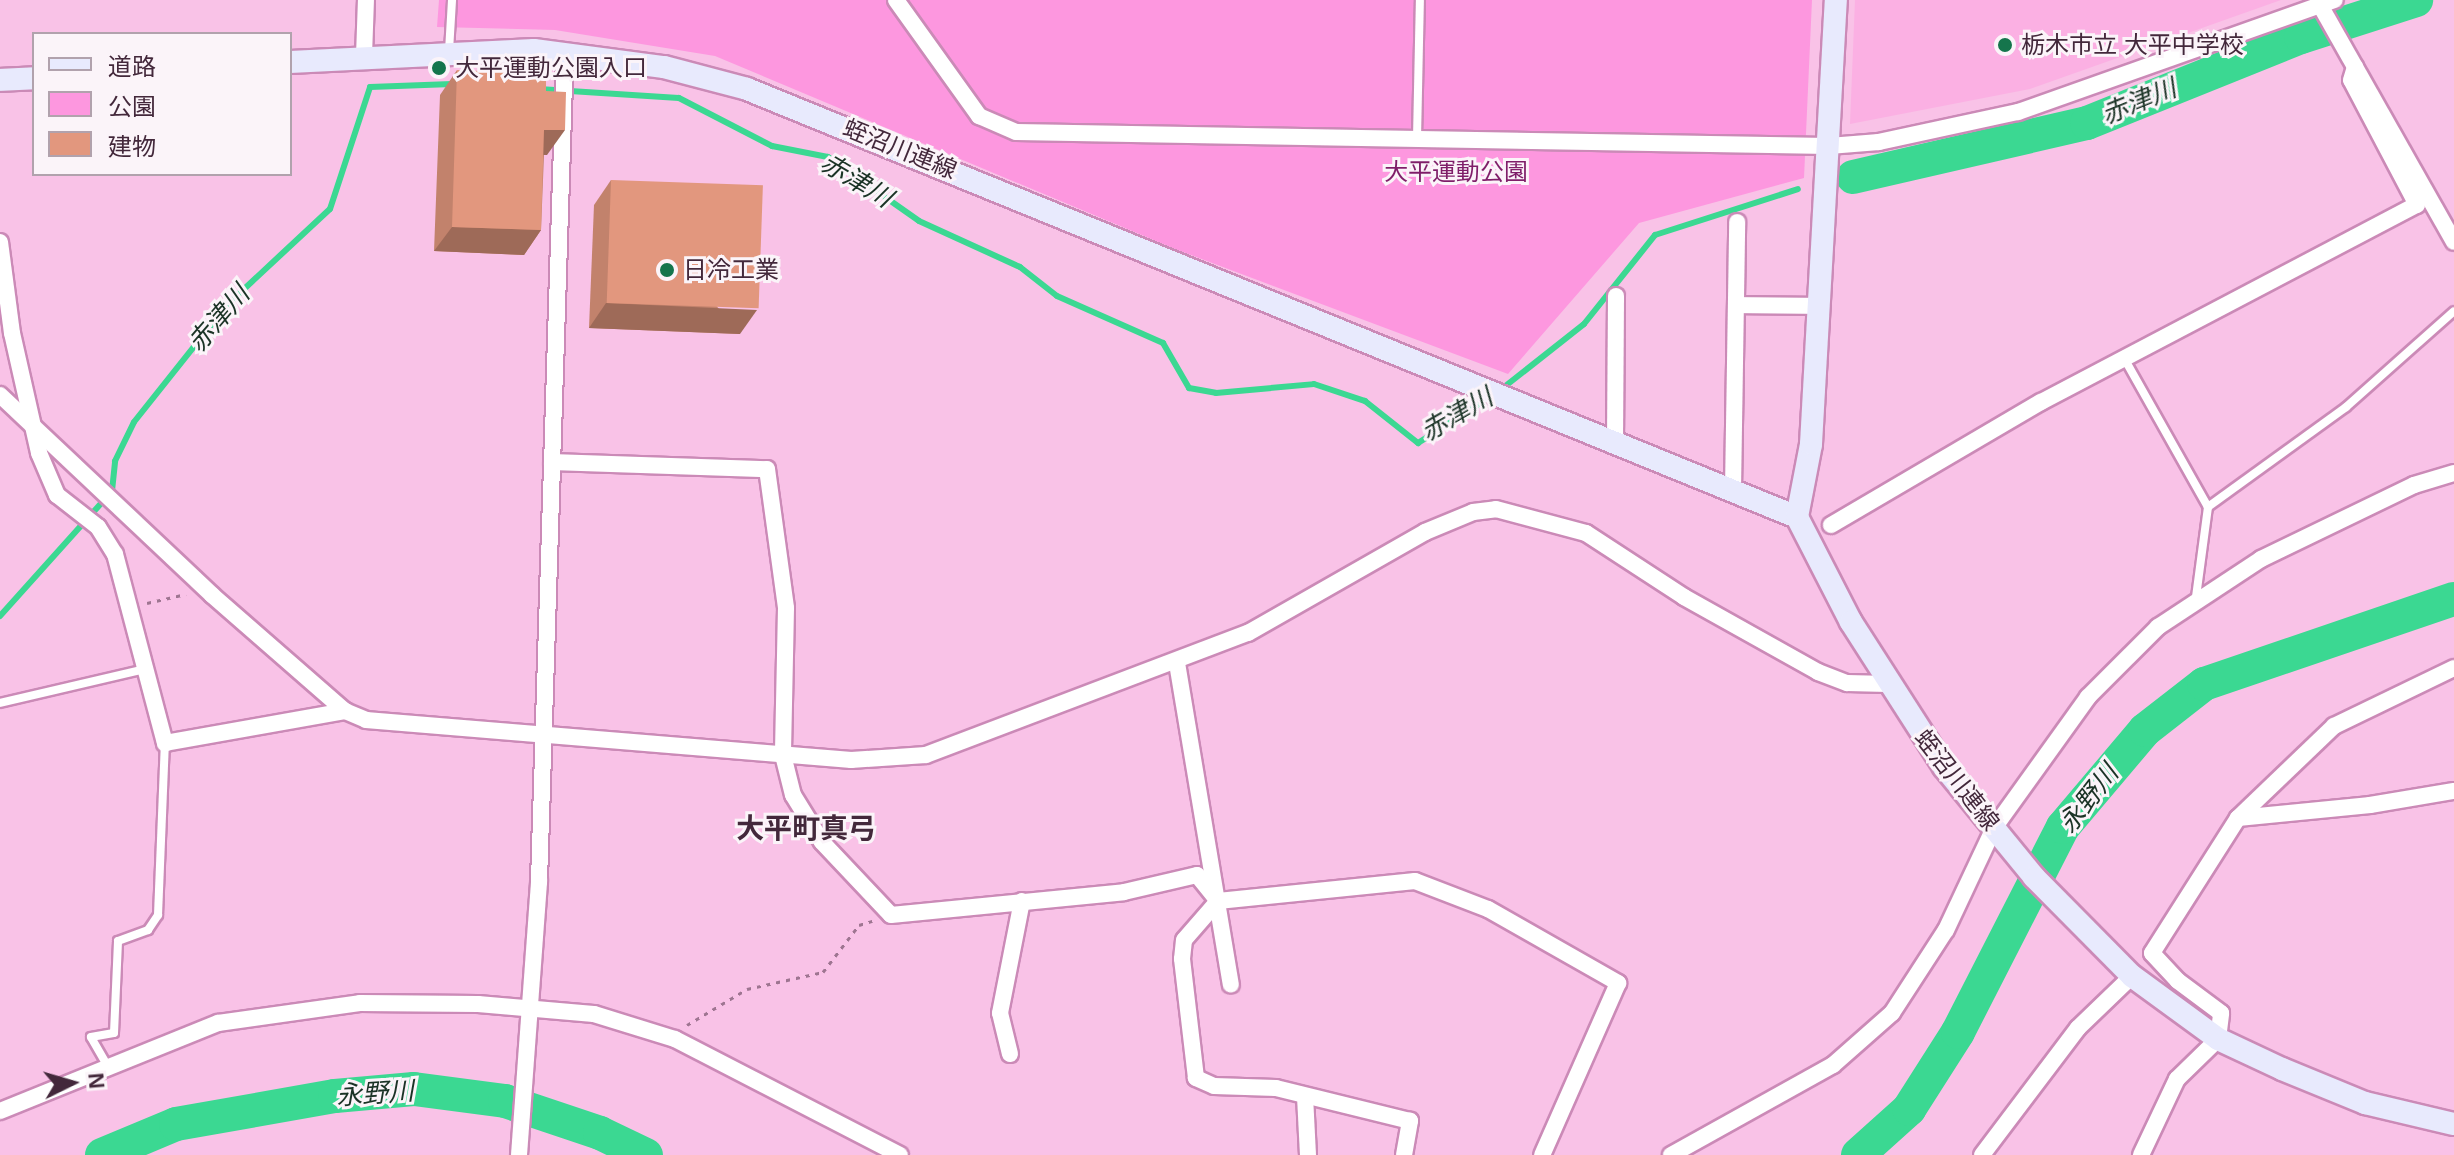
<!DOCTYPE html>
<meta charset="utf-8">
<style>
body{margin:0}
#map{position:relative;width:2454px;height:1155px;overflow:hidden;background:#f9c2e7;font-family:Arial,"Noto Sans JP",sans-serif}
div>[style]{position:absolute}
.built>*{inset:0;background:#fbb0e3}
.green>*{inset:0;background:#fd97df}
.stream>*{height:6px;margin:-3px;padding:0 3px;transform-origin:3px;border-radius:3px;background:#3bd892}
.river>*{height:34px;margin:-17px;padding:0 17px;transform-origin:17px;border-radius:17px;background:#3bd892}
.path>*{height:3px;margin-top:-1.5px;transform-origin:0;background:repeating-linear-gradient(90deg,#9e7591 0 4px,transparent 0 10px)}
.roads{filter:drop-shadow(2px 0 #cb8ab7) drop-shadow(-2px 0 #cb8ab7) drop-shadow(0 2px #cb8ab7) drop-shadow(0 -2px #cb8ab7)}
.lane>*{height:8px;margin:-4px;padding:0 4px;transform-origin:4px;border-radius:4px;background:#fff}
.street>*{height:16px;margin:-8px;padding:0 8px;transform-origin:8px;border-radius:8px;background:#fff}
.secondary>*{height:22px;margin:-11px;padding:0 11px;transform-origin:11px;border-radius:11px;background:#e8eafd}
.wall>*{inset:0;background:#c2826c}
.shaded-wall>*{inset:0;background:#9e6a58}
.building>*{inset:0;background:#e2977e;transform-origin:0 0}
.dots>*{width:22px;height:22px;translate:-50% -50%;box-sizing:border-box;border:4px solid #fbf4f9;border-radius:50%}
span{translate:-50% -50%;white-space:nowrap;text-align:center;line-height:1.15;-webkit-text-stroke:6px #fbf4f9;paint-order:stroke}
.poi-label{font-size:24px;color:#43283b}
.left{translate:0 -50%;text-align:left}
.street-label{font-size:24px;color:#43283b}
.park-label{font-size:24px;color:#7f1e69}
.water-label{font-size:26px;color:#1b3326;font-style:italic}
.quarter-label{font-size:28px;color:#43283b;font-weight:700}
.legend{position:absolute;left:32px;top:32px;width:260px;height:144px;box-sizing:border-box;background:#fbf4f9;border:2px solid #b1a2ad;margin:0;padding:10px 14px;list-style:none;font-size:24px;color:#43283b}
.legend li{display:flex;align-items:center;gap:16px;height:40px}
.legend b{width:40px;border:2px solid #b1a2ad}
.north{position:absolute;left:32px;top:1043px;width:80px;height:80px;-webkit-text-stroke:6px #fbf4f9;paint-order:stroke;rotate:85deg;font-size:22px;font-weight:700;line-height:32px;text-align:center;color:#43283b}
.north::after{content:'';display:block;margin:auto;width:28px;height:36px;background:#43283b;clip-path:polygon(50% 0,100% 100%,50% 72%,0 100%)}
</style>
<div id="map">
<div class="built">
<i style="clip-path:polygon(1855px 0,2281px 0,2030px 89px,1850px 124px)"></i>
</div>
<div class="green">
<i style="clip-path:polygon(439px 0,1812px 0,1804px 178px,1639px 223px,1508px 374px,1175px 249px,715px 56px,555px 30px,437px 27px)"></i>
</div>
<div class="stream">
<i style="left:539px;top:89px;width:140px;rotate:3.7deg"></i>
<i style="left:679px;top:98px;width:105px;rotate:27.3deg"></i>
<i style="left:772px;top:146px;width:57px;rotate:11.1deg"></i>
<i style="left:828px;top:157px;width:111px;rotate:35.1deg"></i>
<i style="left:919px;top:221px;width:111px;rotate:24.5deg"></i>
<i style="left:1020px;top:267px;width:47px;rotate:38.1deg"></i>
<i style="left:1057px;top:296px;width:116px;rotate:23.9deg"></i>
<i style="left:1163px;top:343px;width:52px;rotate:60deg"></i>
<i style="left:1189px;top:388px;width:27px;rotate:10deg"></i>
<i style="left:1216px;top:393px;width:98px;rotate:-5.2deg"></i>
<i style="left:1314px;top:384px;width:54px;rotate:18.4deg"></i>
<i style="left:1365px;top:401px;width:68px;rotate:38.4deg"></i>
<i style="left:1418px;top:443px;width:85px;rotate:-32.6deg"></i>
<i style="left:1499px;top:391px;width:108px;rotate:-38.2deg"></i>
<i style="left:1584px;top:324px;width:114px;rotate:-51.4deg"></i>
<i style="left:1655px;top:235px;width:150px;rotate:-17.8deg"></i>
<i style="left:0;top:616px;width:168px;rotate:-48.1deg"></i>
<i style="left:112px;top:491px;width:30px;rotate:-84deg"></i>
<i style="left:115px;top:461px;width:43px;rotate:-64deg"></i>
<i style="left:134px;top:422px;width:151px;rotate:-51.5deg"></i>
<i style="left:228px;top:304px;width:139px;rotate:-43deg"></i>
<i style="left:330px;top:209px;width:128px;rotate:-71.8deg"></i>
<i style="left:370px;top:87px;width:82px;rotate:-2.1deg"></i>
</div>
<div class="river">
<i style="left:1853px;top:177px;width:240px;rotate:-13deg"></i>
<i style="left:2087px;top:123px;width:231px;rotate:-21.9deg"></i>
<i style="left:2301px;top:37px;width:121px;rotate:-17.8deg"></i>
<i style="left:102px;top:1155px;width:80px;rotate:-22.7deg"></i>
<i style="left:176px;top:1124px;width:161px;rotate:-10deg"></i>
<i style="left:335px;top:1096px;width:79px;rotate:-5.1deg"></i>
<i style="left:414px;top:1089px;width:92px;rotate:7.5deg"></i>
<i style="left:505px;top:1101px;width:100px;rotate:18.6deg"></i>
<i style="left:600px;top:1133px;width:51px;rotate:25.6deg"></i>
<i style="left:1858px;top:1155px;width:69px;rotate:-42deg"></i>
<i style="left:1909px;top:1109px;width:91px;rotate:-57.5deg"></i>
<i style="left:1958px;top:1032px;width:230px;rotate:-62.9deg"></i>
<i style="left:2063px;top:827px;width:127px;rotate:-49.8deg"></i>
<i style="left:2145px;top:730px;width:75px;rotate:-37.9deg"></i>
<i style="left:2204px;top:684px;width:264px;rotate:-18.8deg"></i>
</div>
<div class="path">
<i style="left:147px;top:603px;width:40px;rotate:-13deg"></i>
<i style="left:687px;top:1025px;width:70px;rotate:-31deg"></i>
<i style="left:747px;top:989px;width:78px;rotate:-12.6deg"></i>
<i style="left:823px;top:972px;width:59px;rotate:-52.5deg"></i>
<i style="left:859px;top:925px;width:14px;rotate:-17deg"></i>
</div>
<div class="roads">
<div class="lane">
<i style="left:449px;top:51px;width:51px;rotate:-86.6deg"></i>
<i style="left:1417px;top:138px;width:138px;rotate:-88.8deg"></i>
<i style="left:2124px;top:358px;width:171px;rotate:60.6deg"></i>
<i style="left:2208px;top:507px;width:91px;rotate:97.6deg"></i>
<i style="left:2208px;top:507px;width:170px;rotate:-35.9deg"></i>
<i style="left:2346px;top:407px;width:144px;rotate:-41.6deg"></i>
<i style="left:0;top:703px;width:149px;rotate:-13.2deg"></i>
<i style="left:107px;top:1065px;width:32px;rotate:-120deg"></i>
<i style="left:91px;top:1037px;width:23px;rotate:-10deg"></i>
<i style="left:114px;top:1033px;width:92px;rotate:-87.5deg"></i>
<i style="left:118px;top:941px;width:32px;rotate:-20deg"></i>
<i style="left:148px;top:930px;width:18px;rotate:-56deg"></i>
<i style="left:158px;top:915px;width:172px;rotate:-87.7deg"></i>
</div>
<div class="street">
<i style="left:896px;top:0;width:143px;rotate:54.4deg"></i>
<i style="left:979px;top:116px;width:40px;rotate:23.4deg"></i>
<i style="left:1016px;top:132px;width:813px;rotate:0.99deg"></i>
<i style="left:1829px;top:146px;width:50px;rotate:-4.6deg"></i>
<i style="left:1879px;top:142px;width:142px;rotate:-12.2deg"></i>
<i style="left:2018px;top:112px;width:336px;rotate:-19.5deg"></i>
<i style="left:2320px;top:5px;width:272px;rotate:60.5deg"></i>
<i style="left:364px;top:56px;width:56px;rotate:-88deg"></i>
<i style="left:0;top:242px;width:92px;rotate:82.5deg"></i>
<i style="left:12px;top:333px;width:123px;rotate:77.3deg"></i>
<i style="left:39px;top:453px;width:46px;rotate:66.8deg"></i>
<i style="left:57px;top:495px;width:52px;rotate:38deg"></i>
<i style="left:98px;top:527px;width:32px;rotate:58deg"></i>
<i style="left:115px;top:554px;width:196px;rotate:75.2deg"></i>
<i style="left:165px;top:743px;width:183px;rotate:-10.1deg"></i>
<i style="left:1736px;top:305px;width:84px;rotate:0.7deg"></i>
<i style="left:0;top:395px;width:291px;rotate:43.3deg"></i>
<i style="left:212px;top:595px;width:176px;rotate:41.1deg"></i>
<i style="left:345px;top:711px;width:23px;rotate:23deg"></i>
<i style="left:366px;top:720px;width:487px;rotate:4.7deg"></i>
<i style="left:851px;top:760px;width:75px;rotate:-3.8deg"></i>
<i style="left:926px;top:755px;width:344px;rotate:-20.8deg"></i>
<i style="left:1248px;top:633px;width:204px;rotate:-29.7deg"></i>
<i style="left:1425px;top:532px;width:52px;rotate:-22.6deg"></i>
<i style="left:1473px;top:512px;width:23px;rotate:-7deg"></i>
<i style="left:1496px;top:509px;width:93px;rotate:14.9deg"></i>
<i style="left:1586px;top:533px;width:117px;rotate:33.1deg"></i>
<i style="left:1684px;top:597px;width:154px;rotate:29.2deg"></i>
<i style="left:1818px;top:672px;width:31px;rotate:21deg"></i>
<i style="left:1847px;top:683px;width:41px;rotate:1.4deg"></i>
<i style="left:1615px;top:442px;width:146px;rotate:-89.6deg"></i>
<i style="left:552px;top:462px;width:215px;rotate:1.9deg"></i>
<i style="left:767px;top:469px;width:140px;rotate:82.2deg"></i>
<i style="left:786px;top:608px;width:147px;rotate:91.2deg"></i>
<i style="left:783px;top:755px;width:41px;rotate:76deg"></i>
<i style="left:793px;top:795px;width:55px;rotate:58.3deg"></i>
<i style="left:822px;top:842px;width:100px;rotate:46.6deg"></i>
<i style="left:891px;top:915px;width:234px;rotate:-5.6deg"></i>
<i style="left:1124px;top:892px;width:75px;rotate:-13.1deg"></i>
<i style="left:1197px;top:875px;width:33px;rotate:51deg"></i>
<i style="left:1733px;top:490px;width:268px;rotate:-89.1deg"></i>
<i style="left:1831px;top:525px;width:243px;rotate:-30.4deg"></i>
<i style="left:2041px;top:402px;width:424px;rotate:-27.7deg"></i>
<i style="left:2417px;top:205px;width:141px;rotate:-117.8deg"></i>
<i style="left:2351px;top:80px;width:14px;rotate:-73deg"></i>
<i style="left:1177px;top:663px;width:326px;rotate:80.5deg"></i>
<i style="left:2238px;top:818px;width:133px;rotate:-5.6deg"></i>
<i style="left:2370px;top:805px;width:85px;rotate:-9.5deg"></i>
<i style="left:1010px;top:1054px;width:42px;rotate:-103.7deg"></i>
<i style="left:1000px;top:1013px;width:114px;rotate:-78.9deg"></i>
<i style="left:1305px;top:1096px;width:59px;rotate:87.1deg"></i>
<i style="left:0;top:1111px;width:235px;rotate:-22deg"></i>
<i style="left:218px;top:1023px;width:143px;rotate:-8deg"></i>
<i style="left:360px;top:1003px;width:118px;rotate:0.5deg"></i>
<i style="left:478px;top:1004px;width:116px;rotate:4.9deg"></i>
<i style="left:594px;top:1014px;width:85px;rotate:17.2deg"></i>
<i style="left:675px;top:1039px;width:253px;rotate:27.3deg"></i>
<i style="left:519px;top:1155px;width:274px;rotate:-85.8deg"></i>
<i style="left:539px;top:882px;width:830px;rotate:-88.21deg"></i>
<i style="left:1404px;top:1155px;width:35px;rotate:-80deg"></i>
<i style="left:1410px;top:1121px;width:138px;rotate:-166.2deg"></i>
<i style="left:1276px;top:1088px;width:62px;rotate:-178.2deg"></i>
<i style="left:1214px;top:1086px;width:20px;rotate:-156deg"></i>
<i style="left:1196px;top:1078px;width:120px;rotate:-96.7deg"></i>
<i style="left:1182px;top:959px;width:19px;rotate:-84deg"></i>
<i style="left:1184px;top:940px;width:52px;rotate:-48.9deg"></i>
<i style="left:1218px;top:901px;width:198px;rotate:-5.8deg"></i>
<i style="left:1415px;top:881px;width:78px;rotate:21deg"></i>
<i style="left:1488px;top:909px;width:150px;rotate:29.6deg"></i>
<i style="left:1618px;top:983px;width:188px;rotate:113.8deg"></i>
<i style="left:1671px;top:1155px;width:185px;rotate:-29.1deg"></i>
<i style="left:1833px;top:1065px;width:79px;rotate:-41.4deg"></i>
<i style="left:1892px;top:1013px;width:99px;rotate:-57deg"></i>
<i style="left:1946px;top:930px;width:113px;rotate:-64.8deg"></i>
<i style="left:1994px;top:828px;width:161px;rotate:-54.3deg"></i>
<i style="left:2088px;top:697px;width:99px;rotate:-45deg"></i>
<i style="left:2158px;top:627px;width:123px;rotate:-33.4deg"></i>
<i style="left:2261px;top:559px;width:170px;rotate:-25.8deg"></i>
<i style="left:2414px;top:485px;width:42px;rotate:-16.7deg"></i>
<i style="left:1982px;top:1155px;width:159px;rotate:-52.9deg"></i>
<i style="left:2078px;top:1028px;width:75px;rotate:-43.9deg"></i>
<i style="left:2141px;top:1155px;width:84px;rotate:-64.7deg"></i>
<i style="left:2177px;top:1079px;width:57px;rotate:-44.3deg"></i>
<i style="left:2218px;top:1039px;width:26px;rotate:-83deg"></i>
<i style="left:2221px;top:1013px;width:54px;rotate:-143.3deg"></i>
<i style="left:2178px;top:981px;width:38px;rotate:-133deg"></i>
<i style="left:2152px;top:953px;width:160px;rotate:-57.5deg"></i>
<i style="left:2238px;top:818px;width:133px;rotate:-43.8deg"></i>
<i style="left:2334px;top:726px;width:133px;rotate:-25.8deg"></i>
</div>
<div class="secondary">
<i style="left:290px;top:62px;width:244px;rotate:-2.8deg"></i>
<i style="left:534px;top:50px;width:131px;rotate:7.5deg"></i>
<i style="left:664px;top:67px;width:86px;rotate:14.8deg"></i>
<i style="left:747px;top:89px;width:1134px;rotate:22.18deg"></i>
<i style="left:1797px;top:517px;width:118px;rotate:62.8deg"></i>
<i style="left:1851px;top:622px;width:172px;rotate:57.3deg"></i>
<i style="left:1944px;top:767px;width:142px;rotate:50.7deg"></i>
<i style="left:2034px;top:877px;width:139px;rotate:45.3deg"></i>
<i style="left:2132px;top:976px;width:107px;rotate:36.2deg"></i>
<i style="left:2218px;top:1039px;width:71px;rotate:25.1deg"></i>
<i style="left:2282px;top:1069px;width:90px;rotate:22.3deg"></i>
<i style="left:2365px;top:1103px;width:91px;rotate:13.3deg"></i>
<i style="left:0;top:80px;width:34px;rotate:-3deg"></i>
<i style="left:1797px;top:517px;width:74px;rotate:-79.1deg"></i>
<i style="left:1811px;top:444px;width:445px;rotate:-86.8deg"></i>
</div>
</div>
<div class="wall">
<i style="clip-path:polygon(457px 70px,546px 91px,547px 155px,544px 155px,541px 230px,524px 255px,434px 251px,440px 95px)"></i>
<i style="clip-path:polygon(611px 180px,740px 334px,589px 328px,594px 205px)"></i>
</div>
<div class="shaded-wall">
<i style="clip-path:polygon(544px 130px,565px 130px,547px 155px,527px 154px)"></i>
<i style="clip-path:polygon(452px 227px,541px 230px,524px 255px,434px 251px)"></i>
<i style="clip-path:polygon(606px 303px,757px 310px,740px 334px,589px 328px)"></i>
</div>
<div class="building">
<i style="clip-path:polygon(457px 70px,546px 74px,546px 91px,566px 92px,565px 130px,544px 130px,541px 230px,452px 227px)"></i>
<i style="left:611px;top:180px;width:152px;height:123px;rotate:2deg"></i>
</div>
<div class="dots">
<i style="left:2005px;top:45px;background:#15754c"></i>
<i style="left:439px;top:68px;background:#15754c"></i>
<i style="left:667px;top:270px;background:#15754c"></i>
</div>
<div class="poi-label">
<span class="left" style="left:2021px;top:45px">栃木市立 大平中学校</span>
<span class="left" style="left:455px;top:68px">大平運動公園入口</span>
<span class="left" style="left:683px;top:270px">日冷工業</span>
</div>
<div class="street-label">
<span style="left:900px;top:149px;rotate:22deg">蛭沼川連線</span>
<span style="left:1957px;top:780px;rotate:52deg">蛭沼川連線</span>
</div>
<div class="park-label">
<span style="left:1456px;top:172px">大平運動公園</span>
</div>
<div class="water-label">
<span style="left:2139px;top:102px;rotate:-22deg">赤津川</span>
<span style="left:856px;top:181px;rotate:31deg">赤津川</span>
<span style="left:219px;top:319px;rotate:-49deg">赤津川</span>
<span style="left:1457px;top:415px;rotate:-30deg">赤津川</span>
<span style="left:2089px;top:799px;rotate:-52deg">永野川</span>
<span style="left:375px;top:1094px;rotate:-4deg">永野川</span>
</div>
<div class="quarter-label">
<span style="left:806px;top:829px">大平町真弓</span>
</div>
<ul class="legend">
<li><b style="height:10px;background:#e8eafd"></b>道路</li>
<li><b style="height:22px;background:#fd97df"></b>公園</li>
<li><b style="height:22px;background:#e2977e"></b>建物</li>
</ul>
<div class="north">N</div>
</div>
